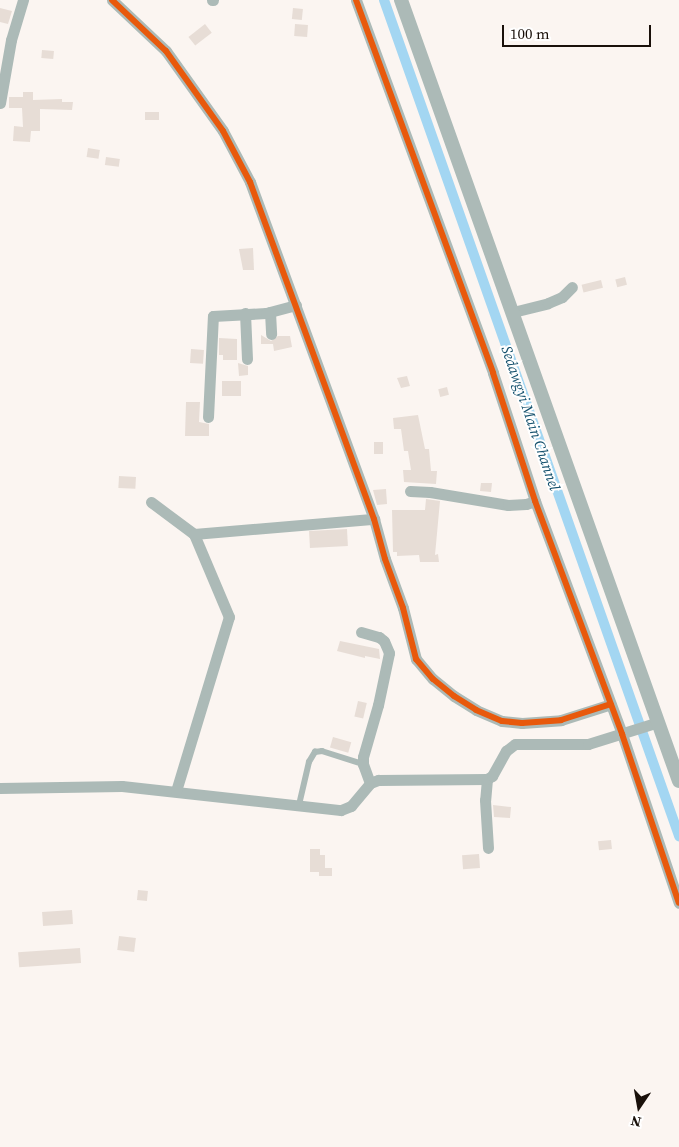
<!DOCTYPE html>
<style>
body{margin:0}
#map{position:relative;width:679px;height:1147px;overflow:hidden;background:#fbf5f1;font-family:"Source Serif 4",serif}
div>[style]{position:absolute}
.canal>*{height:10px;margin:-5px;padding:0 5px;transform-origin:5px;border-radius:5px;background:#a3d6f2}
.building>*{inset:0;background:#e7ddd6;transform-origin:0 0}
.service>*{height:5.5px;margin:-2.75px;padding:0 2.75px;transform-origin:2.75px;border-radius:2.75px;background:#acbab7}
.minor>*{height:11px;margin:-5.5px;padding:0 5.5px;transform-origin:5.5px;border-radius:5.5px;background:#acbab7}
.tertiary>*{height:14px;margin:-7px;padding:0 7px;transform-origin:7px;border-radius:7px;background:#acbab7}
.cycleway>*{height:6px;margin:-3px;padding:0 3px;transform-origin:3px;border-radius:3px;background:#e8590c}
span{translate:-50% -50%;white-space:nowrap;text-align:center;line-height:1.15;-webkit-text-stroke:4px #fff;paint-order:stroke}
.water-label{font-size:15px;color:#15516d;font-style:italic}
.north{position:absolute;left:614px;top:1082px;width:50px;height:50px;-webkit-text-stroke:4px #fff;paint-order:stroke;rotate:192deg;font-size:14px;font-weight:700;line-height:20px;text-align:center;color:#19100a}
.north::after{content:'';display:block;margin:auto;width:18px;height:22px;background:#19100a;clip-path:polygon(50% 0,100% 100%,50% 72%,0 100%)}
.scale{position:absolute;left:502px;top:25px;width:149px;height:22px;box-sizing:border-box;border:2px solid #19100a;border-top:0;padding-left:6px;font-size:15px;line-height:18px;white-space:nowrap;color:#19100a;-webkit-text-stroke:4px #fff;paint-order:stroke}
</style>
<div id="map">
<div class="canal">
<i style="left:384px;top:0;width:887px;rotate:70.56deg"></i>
</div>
<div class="building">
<i style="clip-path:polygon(0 8px,12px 11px,8px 24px,0 22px)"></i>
<i style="left:293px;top:8px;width:10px;height:11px;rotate:6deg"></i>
<i style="left:205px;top:24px;width:11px;height:21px;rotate:52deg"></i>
<i style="left:295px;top:24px;width:13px;height:12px;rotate:4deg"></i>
<i style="left:42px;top:50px;width:12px;height:8px;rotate:5deg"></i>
<i style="clip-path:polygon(23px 92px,33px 92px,33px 100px,62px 99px,62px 102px,73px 102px,72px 110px,40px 109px,40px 131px,31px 131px,30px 142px,13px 141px,14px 126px,23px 127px,22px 108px,9px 108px,9px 97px,23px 97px)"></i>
<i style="left:145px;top:112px;width:14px;height:8px"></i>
<i style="left:88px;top:148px;width:12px;height:9px;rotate:9deg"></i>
<i style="left:106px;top:157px;width:14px;height:8px;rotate:8deg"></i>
<i style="clip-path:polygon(253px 248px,254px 270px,243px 270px,239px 249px)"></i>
<i style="left:625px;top:277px;width:8px;height:10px;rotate:76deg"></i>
<i style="left:601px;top:280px;width:8px;height:20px;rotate:76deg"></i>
<i style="clip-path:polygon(261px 335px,271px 341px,278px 336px,290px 336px,292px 347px,274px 351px,273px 344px,261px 344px)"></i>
<i style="clip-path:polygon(219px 338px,237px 339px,237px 360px,223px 360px,223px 355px,219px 355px)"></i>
<i style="left:191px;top:349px;width:13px;height:14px;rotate:4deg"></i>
<i style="clip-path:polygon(238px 363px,248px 366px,248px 375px,239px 376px)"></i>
<i style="clip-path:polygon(407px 376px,410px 386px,401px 388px,397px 378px)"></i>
<i style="left:222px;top:381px;width:19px;height:15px"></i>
<i style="left:447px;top:387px;width:8px;height:9px;rotate:76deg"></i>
<i style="clip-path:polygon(186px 402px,200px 402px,199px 422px,209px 424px,209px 436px,185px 436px)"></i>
<i style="clip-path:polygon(418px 415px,425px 449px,429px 449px,431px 471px,437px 471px,436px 484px,404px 482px,403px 470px,411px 470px,408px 451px,404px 451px,401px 429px,394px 429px,393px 418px)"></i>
<i style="left:374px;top:442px;width:9px;height:12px"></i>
<i style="left:119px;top:476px;width:17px;height:12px;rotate:3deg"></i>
<i style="clip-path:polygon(481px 483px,492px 483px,491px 492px,480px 491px)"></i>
<i style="clip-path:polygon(386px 489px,387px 504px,377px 505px,373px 490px)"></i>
<i style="clip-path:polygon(426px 499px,440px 501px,435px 555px,438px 554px,439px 562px,420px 562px,419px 555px,397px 556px,397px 552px,393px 552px,392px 510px,425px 510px)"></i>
<i style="left:347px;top:529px;width:17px;height:38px;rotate:87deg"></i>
<i style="clip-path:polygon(340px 641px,379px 649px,380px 659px,365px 656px,365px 658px,337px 651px)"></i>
<i style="left:358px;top:701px;width:9px;height:16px;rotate:13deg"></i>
<i style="left:333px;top:737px;width:19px;height:11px;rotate:16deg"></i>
<i style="clip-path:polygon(493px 805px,511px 807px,510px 818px,494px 817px)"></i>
<i style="left:611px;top:840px;width:9px;height:13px;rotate:84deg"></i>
<i style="clip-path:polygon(310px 849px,320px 849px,320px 855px,325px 855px,325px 868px,332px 868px,332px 876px,319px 876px,319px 872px,310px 872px)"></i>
<i style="left:479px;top:854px;width:14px;height:17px;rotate:86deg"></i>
<i style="left:138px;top:890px;width:10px;height:10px;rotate:6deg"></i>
<i style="left:72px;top:910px;width:14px;height:30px;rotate:86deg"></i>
<i style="left:119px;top:936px;width:17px;height:14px;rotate:7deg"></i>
<i style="left:80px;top:948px;width:15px;height:62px;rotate:86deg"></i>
</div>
<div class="service">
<i style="left:299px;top:805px;width:44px;rotate:-76.9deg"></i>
<i style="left:309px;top:762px;width:12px;rotate:-59deg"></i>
<i style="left:315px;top:752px;width:7px;rotate:-8deg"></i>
<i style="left:322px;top:751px;width:43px;rotate:17.6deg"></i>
</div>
<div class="minor">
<i style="left:112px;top:0;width:74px;rotate:43.4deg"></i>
<i style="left:166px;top:51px;width:98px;rotate:54.5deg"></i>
<i style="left:223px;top:131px;width:58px;rotate:62.1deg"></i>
<i style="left:250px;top:182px;width:359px;rotate:69.8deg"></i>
<i style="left:374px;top:519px;width:41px;rotate:74.6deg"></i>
<i style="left:385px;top:559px;width:52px;rotate:69.8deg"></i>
<i style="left:403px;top:608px;width:53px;rotate:75.7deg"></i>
<i style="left:416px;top:659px;width:26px;rotate:50deg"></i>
<i style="left:433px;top:679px;width:27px;rotate:39deg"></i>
<i style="left:454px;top:696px;width:26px;rotate:32deg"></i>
<i style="left:476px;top:710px;width:28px;rotate:23deg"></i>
<i style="left:502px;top:721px;width:20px;rotate:6deg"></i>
<i style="left:522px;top:723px;width:39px;rotate:-4deg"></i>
<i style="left:561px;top:720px;width:52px;rotate:-17.7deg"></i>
<i style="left:212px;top:0;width:1px"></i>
<i style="left:356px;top:0;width:397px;rotate:69.8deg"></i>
<i style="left:493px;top:373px;width:135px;rotate:71.8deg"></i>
<i style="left:535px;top:501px;width:249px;rotate:69.5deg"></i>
<i style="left:622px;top:734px;width:178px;rotate:71.4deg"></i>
<i style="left:0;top:103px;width:64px;rotate:-80.1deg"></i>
<i style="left:11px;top:40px;width:42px;rotate:-73.3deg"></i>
<i style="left:270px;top:312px;width:22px;rotate:87deg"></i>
<i style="left:513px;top:312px;width:36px;rotate:-14deg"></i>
<i style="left:548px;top:303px;width:15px;rotate:-23deg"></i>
<i style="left:562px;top:297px;width:14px;rotate:-45deg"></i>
<i style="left:245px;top:313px;width:46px;rotate:87.5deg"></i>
<i style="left:208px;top:417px;width:101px;rotate:-87.2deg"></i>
<i style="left:213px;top:316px;width:53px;rotate:-3.2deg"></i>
<i style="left:266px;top:313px;width:31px;rotate:-15deg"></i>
<i style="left:410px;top:491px;width:20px;rotate:3deg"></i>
<i style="left:430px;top:492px;width:79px;rotate:9.5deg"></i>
<i style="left:508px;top:505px;width:18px;rotate:-3deg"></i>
<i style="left:526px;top:504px;width:9px;rotate:-18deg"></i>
<i style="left:151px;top:502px;width:54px;rotate:36.7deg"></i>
<i style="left:361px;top:632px;width:19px;rotate:16deg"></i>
<i style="left:379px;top:637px;width:6px;rotate:39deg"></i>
<i style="left:384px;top:641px;width:13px;rotate:67deg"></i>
<i style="left:389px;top:653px;width:53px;rotate:101.9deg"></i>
<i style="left:378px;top:705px;width:54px;rotate:106.1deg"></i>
<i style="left:363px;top:757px;width:7px;rotate:90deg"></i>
<i style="left:363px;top:764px;width:20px;rotate:70deg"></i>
<i style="left:487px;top:779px;width:21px;rotate:95deg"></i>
<i style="left:485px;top:800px;width:48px;rotate:86.4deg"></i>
<i style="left:0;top:788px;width:122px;rotate:-0.9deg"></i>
<i style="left:122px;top:786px;width:220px;rotate:6.3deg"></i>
<i style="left:341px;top:810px;width:11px;rotate:-22deg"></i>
<i style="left:351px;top:806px;width:30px;rotate:-50deg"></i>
<i style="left:370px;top:783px;width:9px;rotate:-21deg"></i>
<i style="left:378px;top:780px;width:109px;rotate:-0.5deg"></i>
<i style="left:487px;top:779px;width:6px;rotate:-31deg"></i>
<i style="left:492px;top:776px;width:29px;rotate:-61deg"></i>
<i style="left:506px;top:751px;width:11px;rotate:-38deg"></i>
<i style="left:515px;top:744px;width:73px"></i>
<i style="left:588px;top:744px;width:73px;rotate:-17.4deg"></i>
<i style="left:176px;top:791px;width:182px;rotate:-73.1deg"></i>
<i style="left:229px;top:617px;width:90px;rotate:-112.9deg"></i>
<i style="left:194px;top:534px;width:181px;rotate:-4.8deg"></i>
</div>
<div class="tertiary">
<i style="left:401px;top:0;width:829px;rotate:70.41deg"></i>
</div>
<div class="cycleway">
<i style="left:112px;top:0;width:74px;rotate:43.4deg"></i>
<i style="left:166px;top:51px;width:98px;rotate:54.5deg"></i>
<i style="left:223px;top:131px;width:58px;rotate:62.1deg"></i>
<i style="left:250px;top:182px;width:359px;rotate:69.8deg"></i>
<i style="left:374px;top:519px;width:41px;rotate:74.6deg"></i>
<i style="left:385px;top:559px;width:52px;rotate:69.8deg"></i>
<i style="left:403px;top:608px;width:53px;rotate:75.7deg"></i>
<i style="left:416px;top:659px;width:26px;rotate:50deg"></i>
<i style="left:433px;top:679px;width:27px;rotate:39deg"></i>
<i style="left:454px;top:696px;width:26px;rotate:32deg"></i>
<i style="left:476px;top:710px;width:28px;rotate:23deg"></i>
<i style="left:502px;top:721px;width:20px;rotate:6deg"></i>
<i style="left:522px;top:723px;width:39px;rotate:-4deg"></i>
<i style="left:561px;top:720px;width:52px;rotate:-17.7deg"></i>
<i style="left:356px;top:0;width:397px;rotate:69.8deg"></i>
<i style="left:493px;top:373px;width:135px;rotate:71.8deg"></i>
<i style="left:535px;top:501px;width:249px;rotate:69.5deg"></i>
<i style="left:622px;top:734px;width:178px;rotate:71.4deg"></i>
</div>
<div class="water-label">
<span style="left:531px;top:418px;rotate:71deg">Sedawgyi Main Channel</span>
</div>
<div class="north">N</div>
<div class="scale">100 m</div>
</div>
